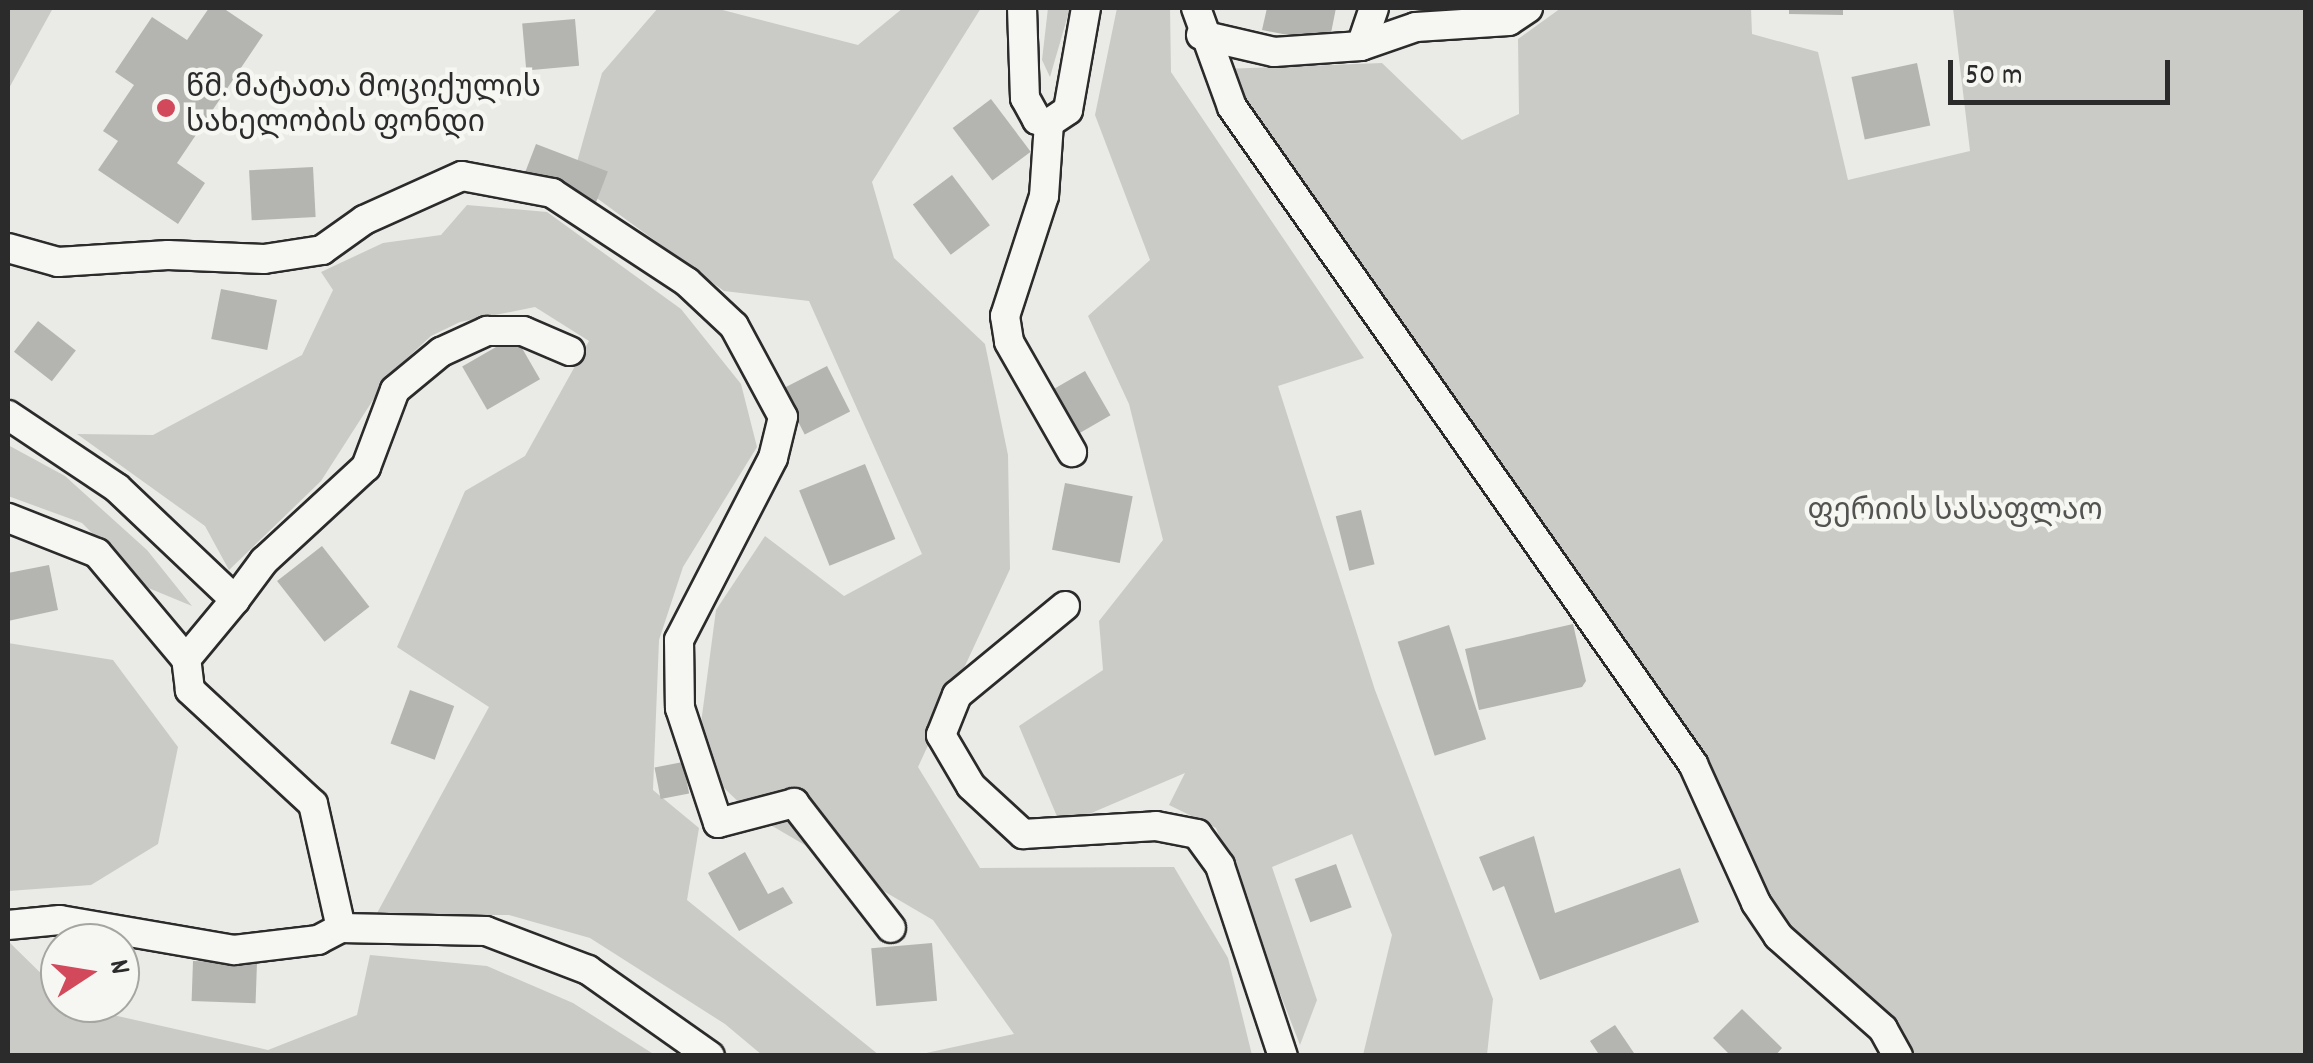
<!DOCTYPE html>
<meta charset="utf-8">
<style>
body{margin:0}
#map{position:relative;width:2313px;height:1063px;overflow:hidden;background:#eaeae6;font-family:Dekko,"Noto Sans Georgian",sans-serif}
div>[style]{position:absolute}
.green>*{inset:0;background:#cacac7}
.building>*{inset:0;background:#b4b4b1;transform-origin:0 0}
.roads{filter:drop-shadow(2px 0 #2b2b2b) drop-shadow(-2px 0 #2b2b2b) drop-shadow(0 2px #2b2b2b) drop-shadow(0 -2px #2b2b2b)}
.minor>*{height:28px;margin:-14px;padding:0 14px;transform-origin:14px;border-radius:14px;background:#f6f6f2}
.dots>*{width:28px;height:28px;translate:-50% -50%;box-sizing:border-box;border:5px solid #f6f6f2;border-radius:50%}
span{translate:-50% -50%;white-space:nowrap;text-align:center;line-height:1.15;-webkit-text-stroke:9px #f6f6f2;paint-order:stroke}
.poi-label{font-size:30px;color:#2b2b2b}
.left{translate:0 -50%;text-align:left}
.park-label{font-size:30px;color:#535352}
.frame{position:absolute;inset:0;border:10px solid #2b2b2b;pointer-events:none}
.north{position:absolute;left:40px;top:923px;width:100px;height:100px;box-sizing:border-box;background:#f6f6f2;border:2px solid #a5a5a2;border-radius:50%;rotate:78deg;font-size:28px;font-weight:700;line-height:40px;text-align:center;color:#2b2b2b}
.north::after{content:'';display:block;margin:auto;width:35px;height:45px;background:#d1495b;clip-path:polygon(50% 0,100% 100%,50% 72%,0 100%)}
.scale{position:absolute;left:1948px;top:60px;width:222px;height:45px;box-sizing:border-box;border:5px solid #2b2b2b;border-top:0;padding-left:12px;font-size:30px;line-height:35px;white-space:nowrap;color:#2b2b2b;-webkit-text-stroke:8px #f6f6f2;paint-order:stroke}
</style>
<div id="map">
<div class="green">
<i style="clip-path:polygon(8px 8px,53px 8px,8px 90px)"></i>
<i style="clip-path:polygon(658px 8px,715px 8px,858px 45px,903px 8px,981px 8px,872px 182px,894px 258px,985px 344px,1008px 455px,1010px 569px,918px 767px,980px 868px,1174px 867px,1228px 958px,1252px 1055px,917px 1055px,1014px 1034px,933px 920px,750px 813px,696px 761px,716px 610px,765px 536px,844px 596px,922px 554px,809px 301px,724px 291px,572px 180px,602px 73px)"></i>
<i style="clip-path:polygon(1048px 8px,1070px 8px,1050px 77px,1042px 60px)"></i>
<i style="clip-path:polygon(1117px 8px,1170px 8px,1171px 72px,1364px 358px,1278px 386px,1375px 690px,1493px 999px,1487px 1055px,1363px 1055px,1392px 935px,1352px 834px,1272px 867px,1317px 1000px,1300px 1045px,1216px 828px,1169px 805px,1185px 773px,1061px 826px,1019px 726px,1103px 670px,1099px 621px,1163px 540px,1129px 404px,1088px 316px,1150px 260px,1095px 115px)"></i>
<i style="clip-path:polygon(1561px 8px,1751px 8px,1752px 34px,1818px 52px,1848px 180px,1970px 151px,1953px 8px,2305px 8px,2305px 1055px,1905px 1055px,1783px 934px,1698px 760px,1222px 69px,1382px 63px,1462px 140px,1519px 114px,1518px 39px)"></i>
<i style="clip-path:polygon(467px 205px,547px 212px,681px 309px,741px 384px,757px 447px,683px 567px,659px 640px,653px 790px,699px 828px,687px 900px,879px 1055px,762px 1055px,725px 1024px,590px 938px,509px 915px,376px 915px,489px 707px,397px 647px,465px 491px,525px 456px,589px 341px,535px 307px,460px 322px,431px 336px,389px 375px,321px 481px,229px 570px,205px 526px,77px 434px,153px 435px,302px 355px,333px 290px,321px 272px,383px 243px,441px 235px)"></i>
<i style="clip-path:polygon(8px 445px,65px 476px,147px 550px,192px 606px,146px 587px,82px 523px,8px 496px)"></i>
<i style="clip-path:polygon(8px 643px,113px 660px,178px 747px,158px 844px,91px 885px,8px 891px)"></i>
<i style="clip-path:polygon(8px 941px,60px 992px,60px 1003px,268px 1050px,357px 1015px,370px 955px,487px 966px,573px 1003px,655px 1055px,8px 1055px)"></i>
</div>
<div class="building">
<i style="clip-path:polygon(209px 8px,223px 8px,263px 35px,177px 163px,205px 183px,178px 224px,98px 170px,118px 141px,103px 131px,134px 85px,115px 72px,152px 17px,187px 40px)"></i>
<i style="clip-path:polygon(1267px 8px,1336px 8px,1329px 43px,1262px 30px)"></i>
<i style="clip-path:polygon(1789px 8px,1843px 8px,1843px 15px,1789px 14px)"></i>
<i style="left:575px;top:19px;width:47px;height:53px;rotate:85deg"></i>
<i style="left:1917px;top:63px;width:64px;height:67px;rotate:78deg"></i>
<i style="left:991px;top:99px;width:66px;height:48px;rotate:53deg"></i>
<i style="left:536px;top:144px;width:77px;height:35px;rotate:21deg"></i>
<i style="left:313px;top:167px;width:50px;height:64px;rotate:87deg"></i>
<i style="left:952px;top:175px;width:63px;height:49px;rotate:53deg"></i>
<i style="left:221px;top:289px;width:57px;height:51px;rotate:11deg"></i>
<i style="left:38px;top:321px;width:48px;height:39px;rotate:38deg"></i>
<i style="left:515px;top:336px;width:50px;height:61px;rotate:60deg"></i>
<i style="left:827px;top:366px;width:51px;height:51px;rotate:63deg"></i>
<i style="left:1085px;top:371px;width:51px;height:46px;rotate:60deg"></i>
<i style="left:865px;top:464px;width:81px;height:71px;rotate:68deg"></i>
<i style="left:1065px;top:483px;width:69px;height:68px;rotate:11deg"></i>
<i style="left:1361px;top:510px;width:56px;height:26px;rotate:76deg"></i>
<i style="left:322px;top:546px;width:77px;height:57px;rotate:52deg"></i>
<i style="clip-path:polygon(49px 565px,58px 610px,8px 621px,8px 573px)"></i>
<i style="clip-path:polygon(1573px 624px,1586px 681px,1582px 687px,1479px 710px,1465px 649px)"></i>
<i style="left:1449px;top:625px;width:120px;height:54px;rotate:72deg"></i>
<i style="left:410px;top:690px;width:47px;height:57px;rotate:20deg"></i>
<i style="left:683px;top:762px;width:32px;height:29px;rotate:79deg"></i>
<i style="clip-path:polygon(1534px 836px,1555px 913px,1680px 868px,1699px 922px,1540px 980px,1504px 886px,1493px 891px,1479px 857px)"></i>
<i style="clip-path:polygon(745px 852px,768px 894px,783px 887px,793px 903px,739px 931px,708px 873px)"></i>
<i style="left:1336px;top:864px;width:46px;height:44px;rotate:70deg"></i>
<i style="clip-path:polygon(64px 926px,108px 934px,107px 943px,61px 943px)"></i>
<i style="left:932px;top:943px;width:58px;height:61px;rotate:85deg"></i>
<i style="left:193px;top:961px;width:64px;height:40px;rotate:2deg"></i>
<i style="clip-path:polygon(1742px 1009px,1782px 1048px,1775px 1056px,1731px 1056px,1713px 1038px)"></i>
<i style="clip-path:polygon(1615px 1025px,1636px 1056px,1600px 1056px,1590px 1041px)"></i>
</div>
<div class="roads">
<div class="minor">
<i style="left:1022px;top:8px;width:90px;rotate:88.1deg"></i>
<i style="left:1025px;top:98px;width:25px;rotate:61deg"></i>
<i style="left:1037px;top:120px;width:12px;rotate:14deg"></i>
<i style="left:1049px;top:123px;width:23px;rotate:-34deg"></i>
<i style="left:1068px;top:110px;width:104px;rotate:-80deg"></i>
<i style="left:1196px;top:8px;width:105px;rotate:70deg"></i>
<i style="left:1232px;top:107px;width:803px;rotate:54.94deg"></i>
<i style="left:1693px;top:764px;width:153px;rotate:65.6deg"></i>
<i style="left:1756px;top:903px;width:40px;rotate:56deg"></i>
<i style="left:1778px;top:936px;width:140px;rotate:41.5deg"></i>
<i style="left:1883px;top:1029px;width:31px;rotate:61deg"></i>
<i style="left:1201px;top:35px;width:75px;rotate:13.1deg"></i>
<i style="left:1274px;top:52px;width:87px;rotate:-3.9deg"></i>
<i style="left:1361px;top:46px;width:58px;rotate:-19.1deg"></i>
<i style="left:1416px;top:27px;width:93px;rotate:-3.7deg"></i>
<i style="left:1509px;top:21px;width:23px;rotate:-34deg"></i>
<i style="left:1361px;top:46px;width:40px;rotate:-71.1deg"></i>
<i style="left:1049px;top:123px;width:73px;rotate:93.9deg"></i>
<i style="left:1044px;top:196px;width:126px;rotate:108deg"></i>
<i style="left:1005px;top:316px;width:26px;rotate:81deg"></i>
<i style="left:1009px;top:342px;width:127px;rotate:60.2deg"></i>
<i style="left:8px;top:248px;width:52px;rotate:15.6deg"></i>
<i style="left:58px;top:262px;width:110px;rotate:-3.6deg"></i>
<i style="left:168px;top:255px;width:96px;rotate:2.4deg"></i>
<i style="left:264px;top:259px;width:59px;rotate:-8.8deg"></i>
<i style="left:322px;top:250px;width:52px;rotate:-35.5deg"></i>
<i style="left:364px;top:220px;width:107px;rotate:-24.2deg"></i>
<i style="left:462px;top:176px;width:92px;rotate:10.7deg"></i>
<i style="left:552px;top:193px;width:162px;rotate:33.4deg"></i>
<i style="left:687px;top:282px;width:64px;rotate:43.1deg"></i>
<i style="left:734px;top:326px;width:103px;rotate:61.7deg"></i>
<i style="left:783px;top:417px;width:42px;rotate:103.7deg"></i>
<i style="left:773px;top:458px;width:205px;rotate:117.3deg"></i>
<i style="left:679px;top:640px;width:68px;rotate:89.2deg"></i>
<i style="left:680px;top:708px;width:121px;rotate:71.7deg"></i>
<i style="left:718px;top:823px;width:79px;rotate:-14.7deg"></i>
<i style="left:794px;top:803px;width:158px;rotate:52.2deg"></i>
<i style="left:8px;top:415px;width:131px;rotate:33.8deg"></i>
<i style="left:117px;top:488px;width:163px;rotate:43.5deg"></i>
<i style="left:235px;top:600px;width:77px;rotate:129.7deg"></i>
<i style="left:186px;top:659px;width:138px;rotate:-130deg"></i>
<i style="left:97px;top:553px;width:96px;rotate:-158.5deg"></i>
<i style="left:235px;top:600px;width:49px;rotate:-53.4deg"></i>
<i style="left:264px;top:561px;width:139px;rotate:-42.7deg"></i>
<i style="left:366px;top:467px;width:82px;rotate:-69.4deg"></i>
<i style="left:395px;top:390px;width:60px;rotate:-39.6deg"></i>
<i style="left:441px;top:352px;width:51px;rotate:-24.5deg"></i>
<i style="left:487px;top:331px;width:36px"></i>
<i style="left:523px;top:331px;width:51px;rotate:23.1deg"></i>
<i style="left:1065px;top:606px;width:140px;rotate:140.5deg"></i>
<i style="left:957px;top:695px;width:43px;rotate:111.8deg"></i>
<i style="left:941px;top:735px;width:59px;rotate:59.5deg"></i>
<i style="left:971px;top:786px;width:71px;rotate:42.7deg"></i>
<i style="left:1023px;top:834px;width:133px;rotate:-3.4deg"></i>
<i style="left:1156px;top:826px;width:42px;rotate:11deg"></i>
<i style="left:1197px;top:834px;width:39px;rotate:54deg"></i>
<i style="left:1220px;top:866px;width:200px;rotate:71.7deg"></i>
<i style="left:8px;top:925px;width:52px;rotate:-5.5deg"></i>
<i style="left:60px;top:920px;width:177px;rotate:9.8deg"></i>
<i style="left:234px;top:950px;width:85px;rotate:-6.8deg"></i>
<i style="left:318px;top:940px;width:26px;rotate:-28deg"></i>
<i style="left:341px;top:928px;width:127px;rotate:-102.7deg"></i>
<i style="left:313px;top:804px;width:168px;rotate:-137.2deg"></i>
<i style="left:190px;top:690px;width:31px;rotate:-97deg"></i>
<i style="left:341px;top:928px;width:145px;rotate:1.2deg"></i>
<i style="left:486px;top:931px;width:109px;rotate:20.9deg"></i>
<i style="left:588px;top:970px;width:149px;rotate:35.2deg"></i>
</div>
</div>
<div class="dots">
<i style="left:166px;top:108px;background:#d1495b"></i>
</div>
<div class="poi-label">
<span class="left" style="left:186px;top:108px">წმ. მატათა მოციქულის<br>სახელობის ფონდი</span>
</div>
<div class="park-label">
<span style="left:1955px;top:514px">ფერიის სასაფლაო</span>
</div>
<div class="frame"></div>
<div class="north">N</div>
<div class="scale">50 m</div>
</div>
